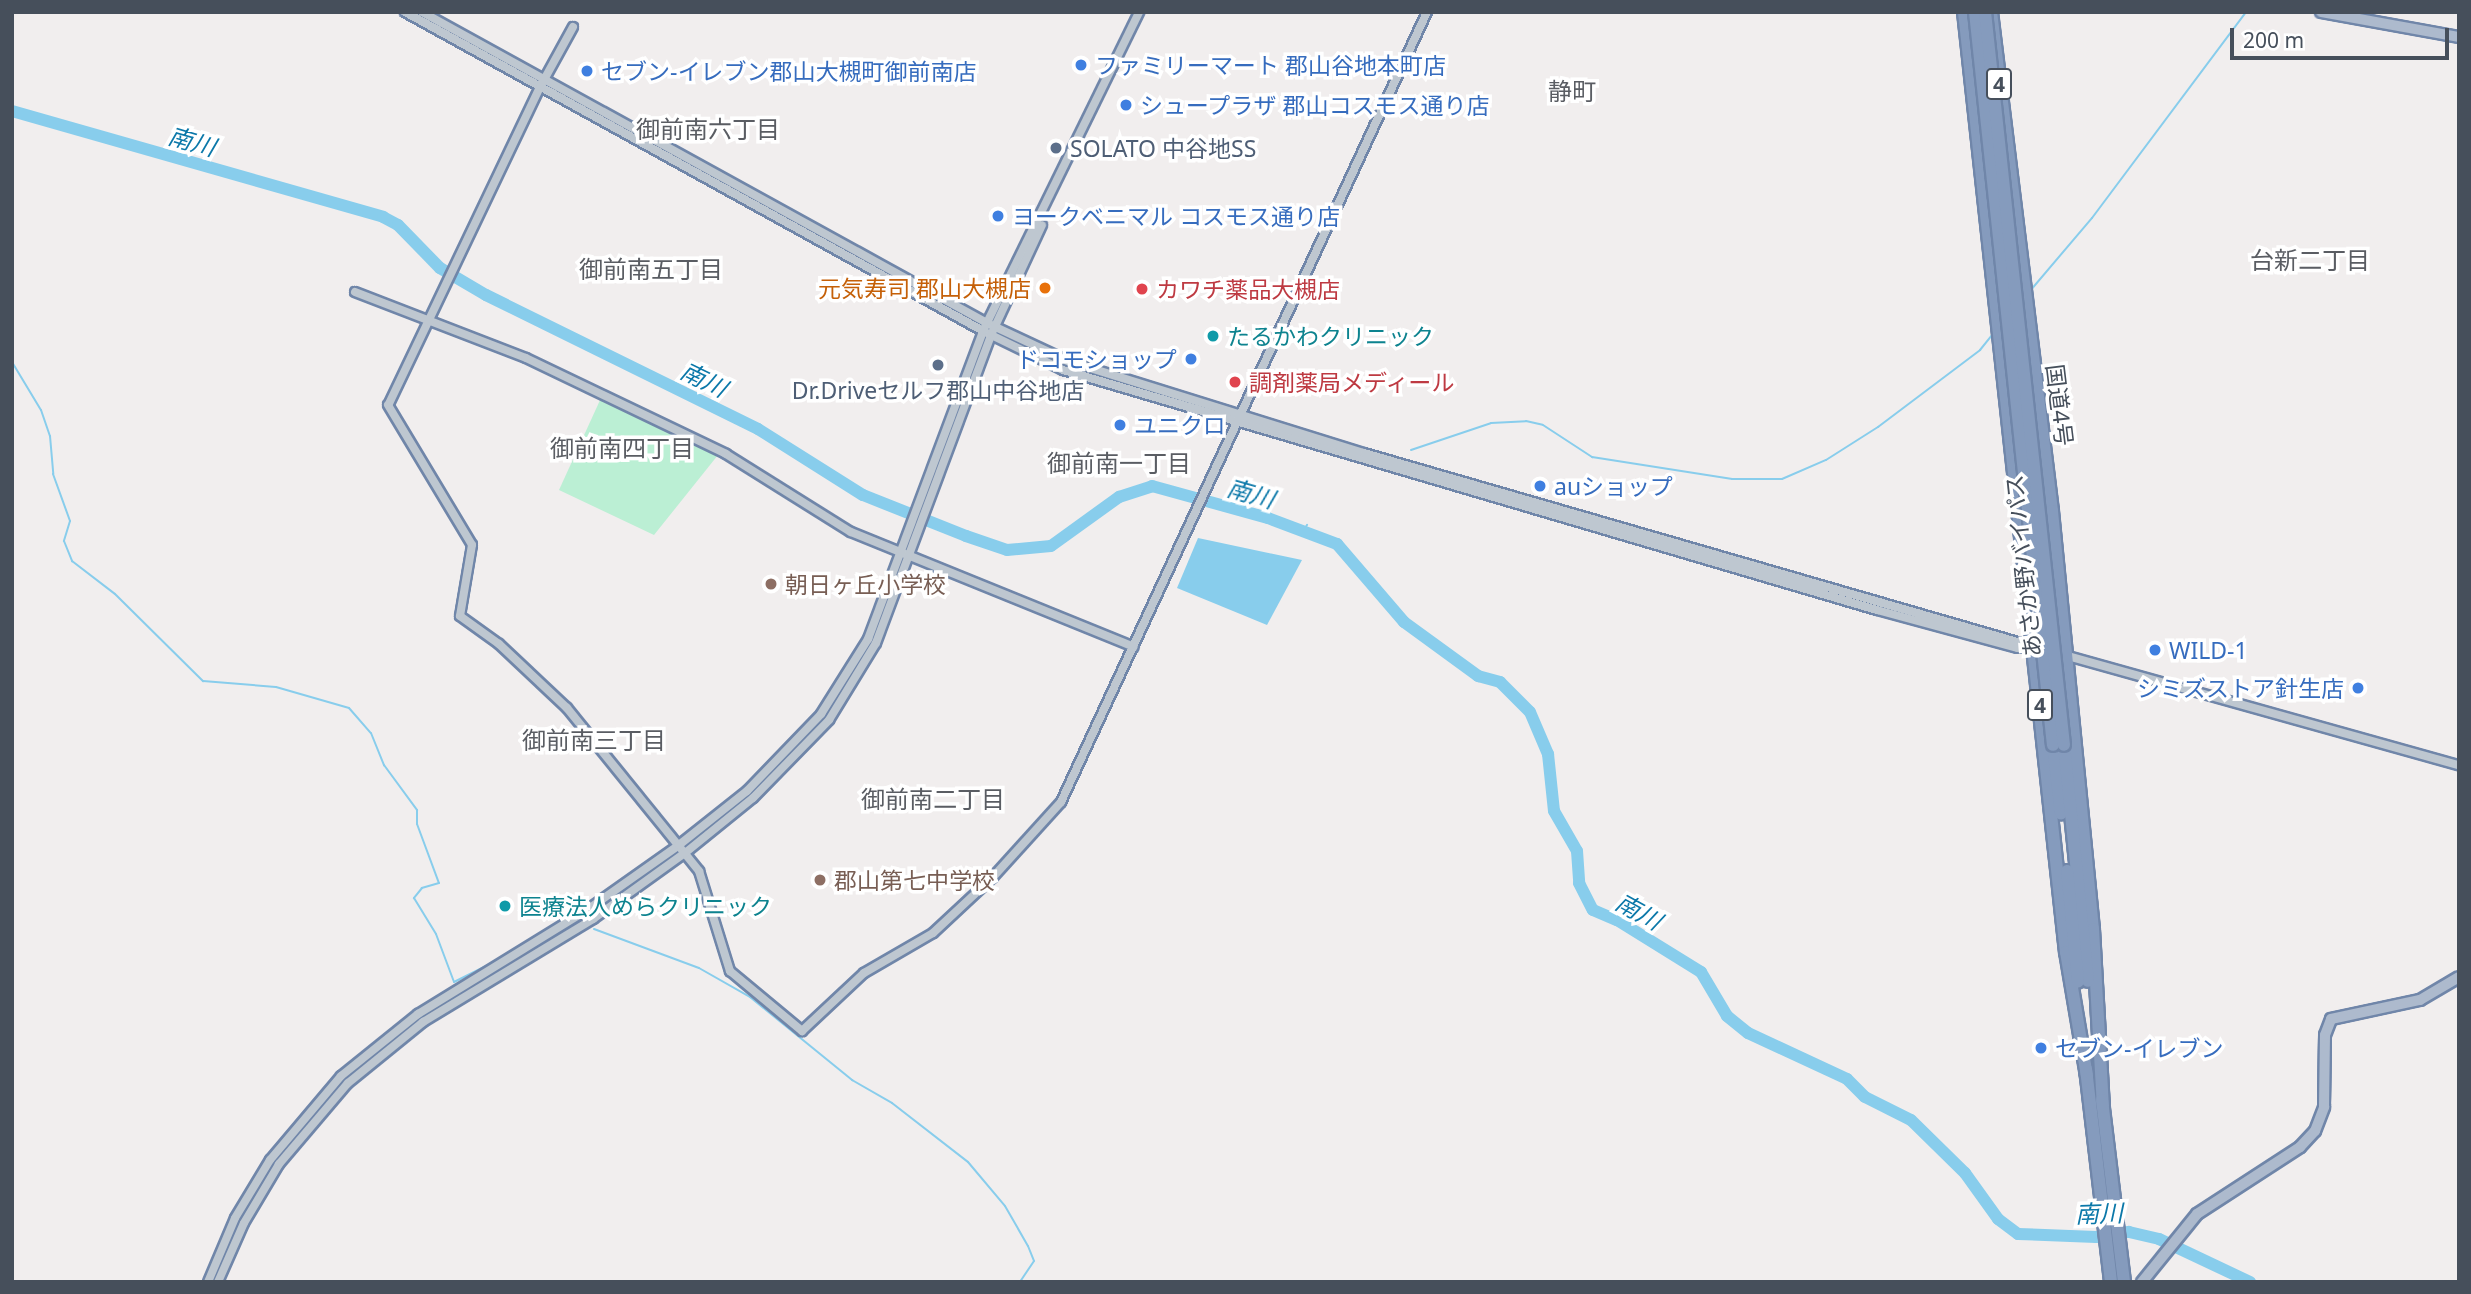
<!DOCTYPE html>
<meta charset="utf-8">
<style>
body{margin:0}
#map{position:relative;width:2471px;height:1294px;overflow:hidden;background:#f1eeee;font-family:"Noto Sans","Noto Sans JP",sans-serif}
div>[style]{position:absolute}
.green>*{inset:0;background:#bbefd4}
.water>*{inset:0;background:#88cdec}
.stream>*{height:2px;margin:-1px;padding:0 1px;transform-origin:1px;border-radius:1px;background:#88cdec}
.river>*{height:12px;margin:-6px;padding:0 6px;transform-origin:6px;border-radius:6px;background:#88cdec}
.roads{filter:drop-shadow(2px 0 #7086a9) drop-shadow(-2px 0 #7086a9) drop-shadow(0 2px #7086a9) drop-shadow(0 -2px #7086a9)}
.minor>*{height:8px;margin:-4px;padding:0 4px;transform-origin:4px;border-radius:4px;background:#bec7d0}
.major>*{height:10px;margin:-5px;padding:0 5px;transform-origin:5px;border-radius:5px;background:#adbacd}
.highway>*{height:12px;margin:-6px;padding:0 6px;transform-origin:6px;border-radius:6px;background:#859bbd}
.bridges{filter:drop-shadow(2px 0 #7086a9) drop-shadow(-2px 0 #7086a9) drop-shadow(0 2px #7086a9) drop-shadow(0 -2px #7086a9)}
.highway-bridge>*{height:12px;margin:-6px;padding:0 6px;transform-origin:6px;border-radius:6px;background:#859bbd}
.dots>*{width:19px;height:19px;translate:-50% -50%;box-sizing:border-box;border:4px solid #fff;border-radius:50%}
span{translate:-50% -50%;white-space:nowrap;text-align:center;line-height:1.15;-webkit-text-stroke:7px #fff;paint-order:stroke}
.shield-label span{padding:2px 5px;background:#fff;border:2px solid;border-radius:5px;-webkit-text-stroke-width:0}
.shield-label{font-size:21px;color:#464f5b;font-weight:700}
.shop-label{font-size:23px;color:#366cbe}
.left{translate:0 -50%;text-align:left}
.right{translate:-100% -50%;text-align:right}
.service-label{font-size:23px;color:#4e5e75}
.food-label{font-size:23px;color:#c56008}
.health-label{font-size:23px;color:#be3a42}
.culture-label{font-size:23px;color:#0d838f}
.street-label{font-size:23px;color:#464f5b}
.education-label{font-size:23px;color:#785e54}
.neighbourhood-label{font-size:24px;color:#5a5d63}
.water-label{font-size:24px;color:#0b78a9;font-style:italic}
.frame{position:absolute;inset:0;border:14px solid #464f5b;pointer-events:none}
.scale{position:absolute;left:2230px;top:28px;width:219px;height:32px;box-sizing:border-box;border:4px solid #464f5b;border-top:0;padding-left:9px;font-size:21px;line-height:24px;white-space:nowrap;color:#464f5b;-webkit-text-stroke:5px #fff;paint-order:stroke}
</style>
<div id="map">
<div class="green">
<i style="clip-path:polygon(601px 398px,718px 455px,654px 535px,559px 490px)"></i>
</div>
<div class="water">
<i style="clip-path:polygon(1198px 538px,1302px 560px,1267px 625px,1177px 588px)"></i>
</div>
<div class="stream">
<i style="left:2030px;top:291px;width:96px;rotate:-49.7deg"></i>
<i style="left:2092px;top:218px;width:257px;rotate:-53.2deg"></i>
<i style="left:12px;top:362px;width:56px;rotate:58.9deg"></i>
<i style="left:41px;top:410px;width:28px;rotate:71deg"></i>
<i style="left:50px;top:436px;width:38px;rotate:85deg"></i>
<i style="left:53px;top:474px;width:50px;rotate:70.1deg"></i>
<i style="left:70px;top:521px;width:21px;rotate:107deg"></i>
<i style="left:64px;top:541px;width:22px;rotate:68deg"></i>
<i style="left:72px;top:561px;width:54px;rotate:37.5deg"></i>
<i style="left:115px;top:594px;width:124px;rotate:44.7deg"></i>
<i style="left:203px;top:681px;width:73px;rotate:4.7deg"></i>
<i style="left:276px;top:687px;width:76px;rotate:16deg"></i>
<i style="left:349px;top:708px;width:33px;rotate:49deg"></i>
<i style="left:371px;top:733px;width:35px;rotate:68deg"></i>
<i style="left:384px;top:765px;width:56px;rotate:53.7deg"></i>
<i style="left:417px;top:810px;width:14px;rotate:90deg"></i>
<i style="left:417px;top:824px;width:63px;rotate:69.6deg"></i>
<i style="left:439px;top:883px;width:18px;rotate:164deg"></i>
<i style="left:422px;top:888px;width:13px;rotate:129deg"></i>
<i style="left:414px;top:898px;width:42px;rotate:58.6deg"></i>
<i style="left:436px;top:934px;width:51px;rotate:69.4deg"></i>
<i style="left:454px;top:982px;width:56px;rotate:-26.6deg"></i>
<i style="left:1411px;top:450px;width:84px;rotate:-18.6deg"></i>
<i style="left:1491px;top:423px;width:35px;rotate:-3deg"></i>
<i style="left:1526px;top:421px;width:17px;rotate:13deg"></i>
<i style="left:1543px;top:425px;width:59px;rotate:33.1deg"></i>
<i style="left:1592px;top:457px;width:142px;rotate:8.9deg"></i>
<i style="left:1732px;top:479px;width:50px"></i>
<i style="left:1782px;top:479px;width:48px;rotate:-23.4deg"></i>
<i style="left:1826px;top:460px;width:62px;rotate:-32.4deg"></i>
<i style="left:1878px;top:427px;width:128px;rotate:-37deg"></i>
<i style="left:1980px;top:350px;width:19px;rotate:-51deg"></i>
<i style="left:1304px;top:530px;width:6px;rotate:-59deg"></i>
<i style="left:594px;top:929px;width:112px;rotate:20.4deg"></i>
<i style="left:699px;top:968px;width:59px;rotate:29.6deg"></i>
<i style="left:750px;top:997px;width:132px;rotate:39.1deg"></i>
<i style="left:852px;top:1080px;width:46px;rotate:29.9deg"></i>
<i style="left:892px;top:1103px;width:96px;rotate:37.8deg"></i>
<i style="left:968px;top:1162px;width:57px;rotate:49.9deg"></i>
<i style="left:1005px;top:1206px;width:46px;rotate:60.1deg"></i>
<i style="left:1028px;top:1246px;width:16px;rotate:68deg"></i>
<i style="left:1034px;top:1261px;width:25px;rotate:124deg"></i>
</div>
<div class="river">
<i style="left:12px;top:111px;width:386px;rotate:15.9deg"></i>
<i style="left:383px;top:217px;width:17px;rotate:28deg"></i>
<i style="left:398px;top:225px;width:60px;rotate:45.7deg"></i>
<i style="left:440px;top:268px;width:53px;rotate:30.4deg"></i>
<i style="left:486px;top:295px;width:303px;rotate:26.2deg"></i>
<i style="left:758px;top:429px;width:124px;rotate:32.2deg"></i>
<i style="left:863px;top:495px;width:111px;rotate:21.7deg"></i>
<i style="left:966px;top:536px;width:43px;rotate:18.9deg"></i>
<i style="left:1007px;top:550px;width:44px;rotate:-5.2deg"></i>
<i style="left:1051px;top:546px;width:84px;rotate:-35.8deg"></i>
<i style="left:1119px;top:497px;width:35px;rotate:-18deg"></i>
<i style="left:1152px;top:486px;width:120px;rotate:15.4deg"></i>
<i style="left:1268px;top:518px;width:74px;rotate:20.6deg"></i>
<i style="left:1337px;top:544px;width:103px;rotate:49.3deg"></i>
<i style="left:1404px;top:622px;width:92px;rotate:36.1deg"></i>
<i style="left:1478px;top:676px;width:23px;rotate:15deg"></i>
<i style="left:1500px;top:682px;width:42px;rotate:45deg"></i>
<i style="left:1530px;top:712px;width:46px;rotate:66.8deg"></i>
<i style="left:1548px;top:754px;width:57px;rotate:84deg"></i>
<i style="left:1554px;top:811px;width:46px;rotate:60.1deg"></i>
<i style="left:1577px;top:851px;width:32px;rotate:86deg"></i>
<i style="left:1579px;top:883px;width:30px;rotate:63deg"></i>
<i style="left:1593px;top:910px;width:26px;rotate:23deg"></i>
<i style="left:1617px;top:920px;width:99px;rotate:31.8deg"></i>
<i style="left:1701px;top:972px;width:51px;rotate:59.4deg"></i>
<i style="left:1727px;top:1016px;width:27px;rotate:39deg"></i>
<i style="left:1748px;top:1033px;width:109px;rotate:24.9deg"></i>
<i style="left:1847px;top:1079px;width:25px;rotate:45deg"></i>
<i style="left:1865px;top:1097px;width:51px;rotate:26.6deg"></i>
<i style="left:1911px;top:1120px;width:76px;rotate:44.5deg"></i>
<i style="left:1965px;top:1173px;width:57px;rotate:54.3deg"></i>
<i style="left:1998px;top:1219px;width:25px;rotate:37deg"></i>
<i style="left:2018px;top:1234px;width:78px;rotate:2.2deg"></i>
<i style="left:2096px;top:1237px;width:33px;rotate:-9deg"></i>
<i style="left:2129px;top:1232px;width:31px;rotate:13deg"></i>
<i style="left:2159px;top:1239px;width:101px;rotate:25.3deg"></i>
</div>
<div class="roads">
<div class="minor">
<i style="left:405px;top:12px;width:660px;rotate:28.89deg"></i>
<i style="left:983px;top:331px;width:89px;rotate:26deg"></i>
<i style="left:1063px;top:370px;width:849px;rotate:16.43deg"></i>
<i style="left:1877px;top:610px;width:146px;rotate:15.1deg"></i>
<i style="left:2018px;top:648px;width:16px;rotate:-4deg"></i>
<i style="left:422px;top:12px;width:645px;rotate:28.83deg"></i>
<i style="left:987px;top:323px;width:89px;rotate:25.1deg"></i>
<i style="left:1068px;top:361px;width:310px;rotate:17.3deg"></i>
<i style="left:1364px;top:453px;width:698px;rotate:16.13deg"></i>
<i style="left:573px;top:27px;width:68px;rotate:118.8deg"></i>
<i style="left:540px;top:87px;width:352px;rotate:115.5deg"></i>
<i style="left:388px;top:405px;width:163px;rotate:59deg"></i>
<i style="left:472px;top:545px;width:72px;rotate:99.6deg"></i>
<i style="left:460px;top:616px;width:48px;rotate:35.7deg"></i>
<i style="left:499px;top:644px;width:93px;rotate:43.3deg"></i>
<i style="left:567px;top:708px;width:210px;rotate:51deg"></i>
<i style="left:699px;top:871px;width:105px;rotate:72.8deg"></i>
<i style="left:730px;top:971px;width:94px;rotate:39.8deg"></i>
<i style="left:802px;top:1031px;width:85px;rotate:-43.1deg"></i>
<i style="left:864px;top:973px;width:80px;rotate:-30.1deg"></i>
<i style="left:933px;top:933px;width:82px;rotate:-43deg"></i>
<i style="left:993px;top:877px;width:101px;rotate:-47.8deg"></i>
<i style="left:1061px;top:802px;width:871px;rotate:-65.14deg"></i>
<i style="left:355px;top:292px;width:183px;rotate:21.1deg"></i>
<i style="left:526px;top:358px;width:222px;rotate:25.6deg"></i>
<i style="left:726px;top:454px;width:147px;rotate:32deg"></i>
<i style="left:851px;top:532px;width:305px;rotate:22.1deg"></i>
<i style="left:2064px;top:655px;width:410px;rotate:15.6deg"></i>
<i style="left:208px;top:1282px;width:69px;rotate:-67.1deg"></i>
<i style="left:235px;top:1218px;width:68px;rotate:-58.9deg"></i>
<i style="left:270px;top:1160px;width:110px;rotate:-49.8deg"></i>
<i style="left:341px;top:1076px;width:99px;rotate:-38.8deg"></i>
<i style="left:418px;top:1014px;width:198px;rotate:-31.6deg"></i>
<i style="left:587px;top:910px;width:113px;rotate:-35.2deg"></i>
<i style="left:679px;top:845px;width:87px;rotate:-38.5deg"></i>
<i style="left:747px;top:791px;width:107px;rotate:-46.1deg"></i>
<i style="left:821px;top:714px;width:89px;rotate:-57.9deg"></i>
<i style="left:868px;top:639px;width:329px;rotate:-69.5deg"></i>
<i style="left:983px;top:331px;width:355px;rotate:-63.9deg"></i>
<i style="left:218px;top:1282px;width:64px;rotate:-66.2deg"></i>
<i style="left:244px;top:1223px;width:69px;rotate:-59.3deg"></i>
<i style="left:279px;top:1164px;width:106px;rotate:-49.6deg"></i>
<i style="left:348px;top:1083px;width:97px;rotate:-39.1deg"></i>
<i style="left:423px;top:1022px;width:199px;rotate:-31.2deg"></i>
<i style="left:593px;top:919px;width:113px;rotate:-35.7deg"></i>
<i style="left:685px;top:853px;width:87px;rotate:-39deg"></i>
<i style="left:753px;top:798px;width:109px;rotate:-45.7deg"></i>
<i style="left:829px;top:720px;width:90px;rotate:-58.6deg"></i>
<i style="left:876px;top:643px;width:329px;rotate:-69.5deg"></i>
<i style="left:991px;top:335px;width:121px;rotate:-65.1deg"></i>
</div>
<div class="major">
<i style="left:2321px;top:12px;width:140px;rotate:10.3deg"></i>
<i style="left:2142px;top:1282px;width:87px;rotate:-51deg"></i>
<i style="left:2197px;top:1214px;width:123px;rotate:-33deg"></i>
<i style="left:2300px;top:1147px;width:22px;rotate:-47deg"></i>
<i style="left:2315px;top:1131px;width:26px;rotate:-69deg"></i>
<i style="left:2324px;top:1107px;width:72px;rotate:-89.2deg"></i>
<i style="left:2325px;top:1035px;width:17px;rotate:-69deg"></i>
<i style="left:2331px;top:1019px;width:91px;rotate:-12.1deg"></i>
<i style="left:2420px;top:1000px;width:45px;rotate:-30.5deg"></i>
</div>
<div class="highway">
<i style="left:1964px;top:12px;width:946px;rotate:83.81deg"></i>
<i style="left:2066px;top:952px;width:126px;rotate:80.4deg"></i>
<i style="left:1991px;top:12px;width:503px;rotate:83.03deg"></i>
<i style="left:2052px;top:511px;width:420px;rotate:84.4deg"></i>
<i style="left:2093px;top:929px;width:177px;rotate:86.8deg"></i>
<i style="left:2053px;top:745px;width:69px;rotate:83.4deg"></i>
<i style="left:2064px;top:745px;width:237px;rotate:84.2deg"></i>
<i style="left:2067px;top:871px;width:111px;rotate:84.3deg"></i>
<i style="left:2086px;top:1069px;width:214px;rotate:83.3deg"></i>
<i style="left:2102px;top:1100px;width:183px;rotate:83.1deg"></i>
</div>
</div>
<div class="bridges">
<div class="highway-bridge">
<i style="left:1975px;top:12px;width:737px;rotate:83.93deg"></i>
<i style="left:1985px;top:12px;width:737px;rotate:83.85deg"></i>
</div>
</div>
<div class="dots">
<i style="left:1081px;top:65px;background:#3f7fe0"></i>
<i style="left:587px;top:71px;background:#3f7fe0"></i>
<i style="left:1126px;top:105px;background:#3f7fe0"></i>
<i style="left:1056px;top:148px;background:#5c6f8a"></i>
<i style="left:998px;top:216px;background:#3f7fe0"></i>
<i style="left:1045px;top:288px;background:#e8710a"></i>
<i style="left:1142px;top:289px;background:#e0444e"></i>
<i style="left:1213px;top:336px;background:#0f9aa8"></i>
<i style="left:1191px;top:359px;background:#3f7fe0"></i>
<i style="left:938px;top:365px;background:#5c6f8a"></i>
<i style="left:1235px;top:382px;background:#e0444e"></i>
<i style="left:1120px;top:425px;background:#3f7fe0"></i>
<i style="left:1540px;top:486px;background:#3f7fe0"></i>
<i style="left:771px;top:584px;background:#8d6e63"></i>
<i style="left:2155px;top:650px;background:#3f7fe0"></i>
<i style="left:2358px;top:688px;background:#3f7fe0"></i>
<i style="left:820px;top:880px;background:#8d6e63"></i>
<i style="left:505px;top:906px;background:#0f9aa8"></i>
<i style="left:2041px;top:1048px;background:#3f7fe0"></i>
</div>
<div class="shield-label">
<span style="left:1999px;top:84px">4</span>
<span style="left:2040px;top:705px">4</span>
</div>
<div class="shop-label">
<span class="left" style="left:1095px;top:65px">ファミリーマート 郡山谷地本町店</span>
<span class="left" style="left:601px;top:71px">セブン-イレブン郡山大槻町御前南店</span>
<span class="left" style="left:1140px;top:105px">シュープラザ 郡山コスモス通り店</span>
<span class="left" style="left:1012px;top:216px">ヨークベニマル コスモス通り店</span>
<span class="right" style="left:1177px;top:359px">ドコモショップ</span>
<span class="left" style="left:1134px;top:425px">ユニクロ</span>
<span class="left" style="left:1554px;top:486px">auショップ</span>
<span class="left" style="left:2169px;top:650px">WILD-1</span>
<span class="right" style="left:2344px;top:688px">シミズストア針生店</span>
<span class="left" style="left:2055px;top:1048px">セブン-イレブン</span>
</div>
<div class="service-label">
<span class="left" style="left:1070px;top:148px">SOLATO 中谷地SS</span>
<span style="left:938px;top:390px">Dr.Driveセルフ郡山中谷地店</span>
</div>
<div class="food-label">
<span class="right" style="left:1031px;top:288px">元気寿司 郡山大槻店</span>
</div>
<div class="health-label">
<span class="left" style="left:1156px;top:289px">カワチ薬品大槻店</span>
<span class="left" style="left:1249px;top:382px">調剤薬局メディール</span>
</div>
<div class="culture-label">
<span class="left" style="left:1227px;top:336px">たるかわクリニック</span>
<span class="left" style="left:519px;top:906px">医療法人めらクリニック</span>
</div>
<div class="street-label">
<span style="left:2060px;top:405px;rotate:83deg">国道4号</span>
<span style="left:2023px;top:566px;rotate:-96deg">あさか野バイパス</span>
</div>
<div class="education-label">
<span class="left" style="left:785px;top:584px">朝日ヶ丘小学校</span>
<span class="left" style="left:834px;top:880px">郡山第七中学校</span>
</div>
<div class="neighbourhood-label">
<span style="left:1572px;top:91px">静町</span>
<span style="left:708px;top:129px">御前南六丁目</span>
<span style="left:2310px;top:260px">台新二丁目</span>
<span style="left:651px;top:269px">御前南五丁目</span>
<span style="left:622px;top:448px">御前南四丁目</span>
<span style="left:1119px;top:463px">御前南一丁目</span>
<span style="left:594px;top:740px">御前南三丁目</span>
<span style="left:933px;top:799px">御前南二丁目</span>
</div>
<div class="water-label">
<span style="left:192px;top:141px;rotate:16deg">南川</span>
<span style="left:704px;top:379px;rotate:26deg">南川</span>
<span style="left:1251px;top:493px;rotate:16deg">南川</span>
<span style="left:1639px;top:911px;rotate:29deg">南川</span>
<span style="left:2099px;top:1213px;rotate:-2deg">南川</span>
</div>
<div class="frame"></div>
<div class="scale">200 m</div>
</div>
